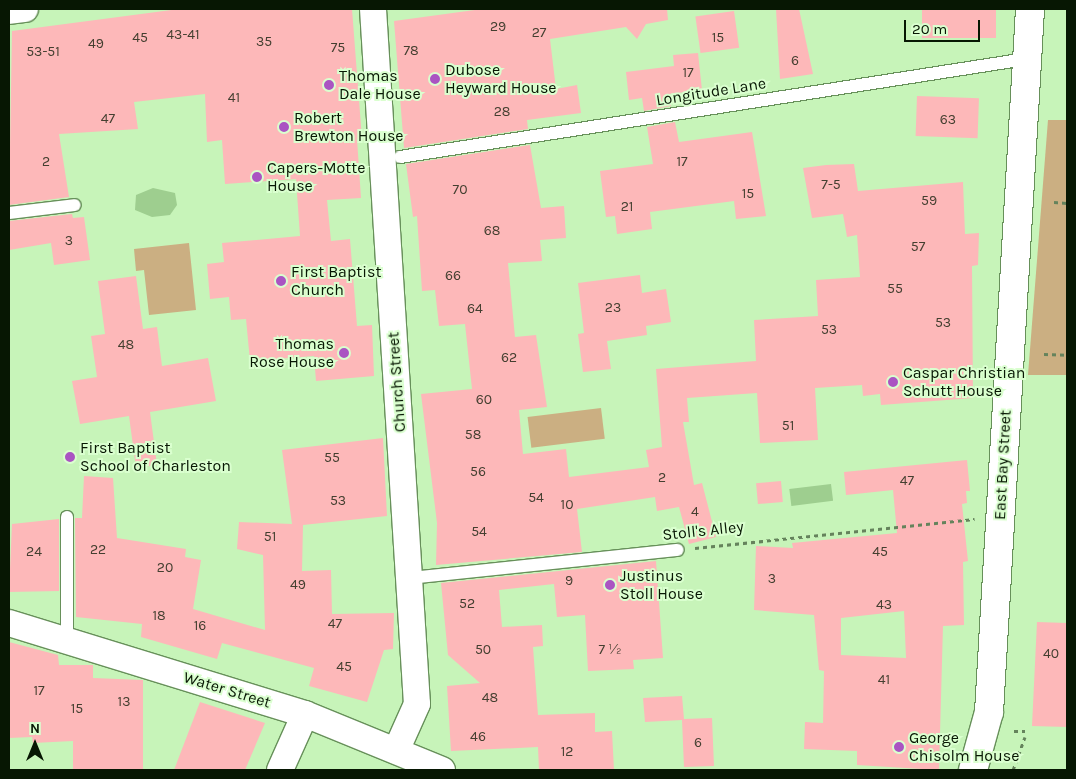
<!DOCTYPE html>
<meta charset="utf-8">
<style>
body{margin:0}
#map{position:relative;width:1076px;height:779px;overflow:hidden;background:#c7f4b9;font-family:Karla,sans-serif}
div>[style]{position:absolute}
.green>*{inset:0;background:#cbaf82;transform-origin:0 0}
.water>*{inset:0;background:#9ece8f;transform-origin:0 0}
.building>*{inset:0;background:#fdb8b9;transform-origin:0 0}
.path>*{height:3px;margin-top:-1.5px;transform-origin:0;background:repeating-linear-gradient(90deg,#65835c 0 4px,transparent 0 8px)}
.roads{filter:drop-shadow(1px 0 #67905a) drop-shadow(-1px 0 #67905a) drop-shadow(0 1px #67905a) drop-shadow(0 -1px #67905a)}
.lane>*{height:12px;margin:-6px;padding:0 6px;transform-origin:6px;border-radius:6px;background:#fff}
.street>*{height:26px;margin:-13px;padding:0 13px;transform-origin:13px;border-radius:13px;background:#fff}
.secondary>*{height:28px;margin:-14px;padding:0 14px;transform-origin:14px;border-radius:14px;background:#fff}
.dots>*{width:14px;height:14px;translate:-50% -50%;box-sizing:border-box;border:2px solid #daffcf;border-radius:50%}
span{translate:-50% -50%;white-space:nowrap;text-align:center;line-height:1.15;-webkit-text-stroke:4px #daffcf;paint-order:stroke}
.number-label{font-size:14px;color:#443f30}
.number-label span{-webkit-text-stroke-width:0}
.poi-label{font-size:16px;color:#071703}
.left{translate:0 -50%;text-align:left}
.right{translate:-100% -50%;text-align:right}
.street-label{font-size:16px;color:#071703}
.frame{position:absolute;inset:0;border:10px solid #071703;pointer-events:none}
.north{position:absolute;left:10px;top:719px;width:50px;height:50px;-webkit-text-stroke:4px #daffcf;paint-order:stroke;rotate:0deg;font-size:14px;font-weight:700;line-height:20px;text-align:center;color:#071703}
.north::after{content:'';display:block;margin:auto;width:18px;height:22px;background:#071703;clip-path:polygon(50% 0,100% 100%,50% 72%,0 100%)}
.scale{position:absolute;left:904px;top:20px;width:76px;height:22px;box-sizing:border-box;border:2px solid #071703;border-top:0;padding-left:6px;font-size:15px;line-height:18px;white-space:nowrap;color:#071703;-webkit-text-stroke:4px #daffcf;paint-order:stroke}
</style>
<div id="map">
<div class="green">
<i style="clip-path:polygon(1048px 120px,1067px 120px,1067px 375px,1028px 375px)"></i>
<i style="clip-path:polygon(189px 243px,196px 310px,149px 315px,144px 270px,136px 271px,134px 249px)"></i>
<i style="left:601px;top:408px;width:31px;height:74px;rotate:83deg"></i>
</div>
<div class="water">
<i style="clip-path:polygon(153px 188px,175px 193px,177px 205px,170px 215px,152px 217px,135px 210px,136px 195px)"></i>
<i style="left:831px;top:484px;width:17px;height:42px;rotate:83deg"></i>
</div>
<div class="building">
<i style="clip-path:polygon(179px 9px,352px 9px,362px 139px,357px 139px,361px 198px,327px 200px,331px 241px,350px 239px,357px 326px,372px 325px,374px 376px,316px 381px,314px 356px,250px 361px,246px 319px,231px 320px,229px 297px,210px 299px,207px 264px,224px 262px,222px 243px,300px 236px,296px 179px,225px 184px,222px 140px,207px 142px,205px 94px,134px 102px,138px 129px,59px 134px,69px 197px,9px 205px,12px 31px)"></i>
<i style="clip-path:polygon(482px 9px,667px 9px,668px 20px,646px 24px,637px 39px,626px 27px,550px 39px,556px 89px,577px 85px,581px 113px,527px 120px,528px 129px,404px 148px,394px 21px)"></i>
<i style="clip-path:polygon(776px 9px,799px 9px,813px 74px,780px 79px)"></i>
<i style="left:922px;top:9px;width:74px;height:29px"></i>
<i style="left:734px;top:11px;width:37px;height:39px;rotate:82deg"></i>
<i style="clip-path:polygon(698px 53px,702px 90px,669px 94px,671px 106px,644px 111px,642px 98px,629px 100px,626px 72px,674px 66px,673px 55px)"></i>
<i style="left:917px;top:96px;width:62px;height:40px;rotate:2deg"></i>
<i style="clip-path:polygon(675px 122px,679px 142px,752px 132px,766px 216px,736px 219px,734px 201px,650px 212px,652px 229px,617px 234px,615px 216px,606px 217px,600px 171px,653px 164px,647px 127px)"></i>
<i style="clip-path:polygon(530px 145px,541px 208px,564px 206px,566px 238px,540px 240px,542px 261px,508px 263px,515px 337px,536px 335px,547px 407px,519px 410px,523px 454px,566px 449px,569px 477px,649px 467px,646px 450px,662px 447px,656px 369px,756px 361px,754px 320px,818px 316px,816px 280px,860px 277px,857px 235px,847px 237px,843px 214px,812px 218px,803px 168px,826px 165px,854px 164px,858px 191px,963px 182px,965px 234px,979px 233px,978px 265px,972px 266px,973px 398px,881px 405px,880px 394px,863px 396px,862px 385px,815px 388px,818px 440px,760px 443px,757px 393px,687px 398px,689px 422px,683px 422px,694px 485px,702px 483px,716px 537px,689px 544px,679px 507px,657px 511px,655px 497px,577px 509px,582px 552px,436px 565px,437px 523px,421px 394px,472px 389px,465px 324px,439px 326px,435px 290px,422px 291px,417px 216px,413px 217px,406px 164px)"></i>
<i style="clip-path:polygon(72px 214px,73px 218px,84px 217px,90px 260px,54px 265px,51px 243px,9px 250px,9px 221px)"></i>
<i style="clip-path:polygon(640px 275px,642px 293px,666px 289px,671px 322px,646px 326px,647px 335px,607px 341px,611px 369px,583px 372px,578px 334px,584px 333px,578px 283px)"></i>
<i style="clip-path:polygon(136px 276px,143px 329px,157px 327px,162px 366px,208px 358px,216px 401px,150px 412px,157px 465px,136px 468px,129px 416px,80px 424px,72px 381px,97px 377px,91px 336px,105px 334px,98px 281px)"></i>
<i style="clip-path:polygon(383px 438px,387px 516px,303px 525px,302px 571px,331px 570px,332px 614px,394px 613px,393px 649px,384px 650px,367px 702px,309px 686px,314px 668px,222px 643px,217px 659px,141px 637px,142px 624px,76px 617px,75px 518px,82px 518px,84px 476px,113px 478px,117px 538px,186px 549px,185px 557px,201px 560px,193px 609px,265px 630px,263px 555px,237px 549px,239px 522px,292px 524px,282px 450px)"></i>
<i style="clip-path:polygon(evenodd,967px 460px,970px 491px,966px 491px,967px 503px,962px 504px,968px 561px,963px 562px,964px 625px,943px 626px,939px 770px,857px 765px,857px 751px,804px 749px,805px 722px,823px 723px,824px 671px,819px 670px,814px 615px,754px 610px,756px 546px,793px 548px,792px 543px,897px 533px,893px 490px,846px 495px,844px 472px,967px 460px,904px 611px,906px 658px,841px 655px,841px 618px,904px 611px)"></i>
<i style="left:781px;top:481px;width:21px;height:25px;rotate:85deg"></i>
<i style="clip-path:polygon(59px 519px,59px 591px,9px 592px,12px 524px)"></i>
<i style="clip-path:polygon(656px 561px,663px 658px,633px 660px,634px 669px,588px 671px,585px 615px,557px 617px,554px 584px,499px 590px,502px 627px,542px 625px,543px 646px,533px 647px,538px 715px,595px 713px,595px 732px,612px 731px,614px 770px,539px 770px,538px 747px,451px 751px,447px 686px,480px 683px,448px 655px,441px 583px)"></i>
<i style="clip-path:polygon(1037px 622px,1067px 623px,1067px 727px,1032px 726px)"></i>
<i style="clip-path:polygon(9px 642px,58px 655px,59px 665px,93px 665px,93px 678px,143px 680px,143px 770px,73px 770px,73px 741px,33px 743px,32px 737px,9px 738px)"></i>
<i style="clip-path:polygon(682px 696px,684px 719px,712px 718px,714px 766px,684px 767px,682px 720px,645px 722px,643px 698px)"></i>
<i style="clip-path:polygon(200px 702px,265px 723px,245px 770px,174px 770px)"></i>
</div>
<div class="path">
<i style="left:1054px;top:202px;width:13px;rotate:4deg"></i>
<i style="left:1044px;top:354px;width:23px;rotate:2deg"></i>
<i style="left:695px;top:548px;width:281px;rotate:-5.9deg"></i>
<i style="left:1014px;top:731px;width:11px"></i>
<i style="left:1013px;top:770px;width:35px;rotate:-70deg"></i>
</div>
<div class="roads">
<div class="lane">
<i style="left:400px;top:157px;width:634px;rotate:-8.9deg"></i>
<i style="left:9px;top:213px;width:66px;rotate:-6.9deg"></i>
<i style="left:67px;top:517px;width:123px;rotate:90deg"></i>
<i style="left:410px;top:578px;width:269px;rotate:-6deg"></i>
</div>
<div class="street">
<i style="left:373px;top:9px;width:696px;rotate:86.38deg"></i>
<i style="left:417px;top:704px;width:51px;rotate:114.1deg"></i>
<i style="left:9px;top:11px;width:16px;rotate:-7deg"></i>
<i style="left:9px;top:623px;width:310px;rotate:17.1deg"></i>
<i style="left:305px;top:714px;width:148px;rotate:22.2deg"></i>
<i style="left:280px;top:770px;width:61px;rotate:-65.9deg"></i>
</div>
<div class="secondary">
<i style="left:973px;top:770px;width:60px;rotate:-74.6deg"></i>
<i style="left:989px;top:712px;width:704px;rotate:-86.66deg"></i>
</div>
</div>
<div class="dots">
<i style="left:435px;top:79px;background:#aa54c2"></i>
<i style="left:329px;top:85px;background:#aa54c2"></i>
<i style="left:284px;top:127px;background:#aa54c2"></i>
<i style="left:257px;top:177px;background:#aa54c2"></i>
<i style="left:281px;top:281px;background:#aa54c2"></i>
<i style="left:344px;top:353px;background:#aa54c2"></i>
<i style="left:893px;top:382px;background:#aa54c2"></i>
<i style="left:70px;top:457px;background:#aa54c2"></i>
<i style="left:610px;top:585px;background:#aa54c2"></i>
<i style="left:899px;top:747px;background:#aa54c2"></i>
</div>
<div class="number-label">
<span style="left:498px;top:27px">29</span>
<span style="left:539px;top:33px">27</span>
<span style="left:183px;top:35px">43-41</span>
<span style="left:140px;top:38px">45</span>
<span style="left:718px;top:38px">15</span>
<span style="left:264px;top:42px">35</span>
<span style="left:96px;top:44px">49</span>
<span style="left:338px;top:48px">75</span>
<span style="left:411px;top:51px">78</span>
<span style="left:43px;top:52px">53-51</span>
<span style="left:795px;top:61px">6</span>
<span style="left:688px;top:73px">17</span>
<span style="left:234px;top:98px">41</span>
<span style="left:502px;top:112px">28</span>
<span style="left:108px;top:119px">47</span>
<span style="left:948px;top:120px">63</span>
<span style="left:46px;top:162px">2</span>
<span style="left:682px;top:162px">17</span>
<span style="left:831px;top:185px">7-5</span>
<span style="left:460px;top:190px">70</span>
<span style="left:748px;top:194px">15</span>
<span style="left:929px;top:201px">59</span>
<span style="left:627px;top:207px">21</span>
<span style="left:492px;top:231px">68</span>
<span style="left:69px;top:241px">3</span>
<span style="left:918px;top:247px">57</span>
<span style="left:453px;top:276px">66</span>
<span style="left:895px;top:289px">55</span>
<span style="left:613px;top:308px">23</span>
<span style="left:475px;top:309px">64</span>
<span style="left:943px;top:323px">53</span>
<span style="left:829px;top:330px">53</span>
<span style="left:126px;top:345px">48</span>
<span style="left:509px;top:358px">62</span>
<span style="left:484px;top:400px">60</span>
<span style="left:788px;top:426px">51</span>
<span style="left:473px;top:435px">58</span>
<span style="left:332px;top:458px">55</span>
<span style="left:478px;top:472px">56</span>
<span style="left:662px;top:478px">2</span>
<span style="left:907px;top:481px">47</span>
<span style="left:536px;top:498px">54</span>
<span style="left:338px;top:501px">53</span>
<span style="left:567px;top:505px">10</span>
<span style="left:695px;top:512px">4</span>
<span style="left:479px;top:532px">54</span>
<span style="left:270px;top:537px">51</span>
<span style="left:98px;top:550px">22</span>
<span style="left:34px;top:552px">24</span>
<span style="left:880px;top:552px">45</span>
<span style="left:165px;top:568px">20</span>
<span style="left:772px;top:579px">3</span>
<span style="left:569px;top:581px">9</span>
<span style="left:298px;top:585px">49</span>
<span style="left:467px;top:604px">52</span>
<span style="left:884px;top:605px">43</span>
<span style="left:159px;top:616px">18</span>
<span style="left:335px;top:624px">47</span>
<span style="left:200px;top:626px">16</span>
<span style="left:483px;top:650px">50</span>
<span style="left:610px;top:650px">7 ½</span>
<span style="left:1051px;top:654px">40</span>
<span style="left:344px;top:667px">45</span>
<span style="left:884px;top:680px">41</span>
<span style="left:39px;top:691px">17</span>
<span style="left:490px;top:698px">48</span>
<span style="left:124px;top:702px">13</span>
<span style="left:77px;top:709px">15</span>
<span style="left:478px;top:737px">46</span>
<span style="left:698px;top:743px">6</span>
<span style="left:567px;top:752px">12</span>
</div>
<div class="poi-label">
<span class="left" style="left:445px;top:79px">Dubose<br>Heyward House</span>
<span class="left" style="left:339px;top:85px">Thomas<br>Dale House</span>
<span class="left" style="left:294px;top:127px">Robert<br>Brewton House</span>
<span class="left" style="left:267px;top:177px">Capers-Motte<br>House</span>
<span class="left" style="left:291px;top:281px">First Baptist<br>Church</span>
<span class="right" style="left:334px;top:353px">Thomas<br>Rose House</span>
<span class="left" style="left:903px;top:382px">Caspar Christian<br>Schutt House</span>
<span class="left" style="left:80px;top:457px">First Baptist<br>School of Charleston</span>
<span class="left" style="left:620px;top:585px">Justinus<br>Stoll House</span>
<span class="left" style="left:909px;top:747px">George<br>Chisolm House</span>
</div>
<div class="street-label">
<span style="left:711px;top:92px;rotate:-9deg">Longitude Lane</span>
<span style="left:397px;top:382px;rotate:-94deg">Church Street</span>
<span style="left:1003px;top:465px;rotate:-87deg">East Bay Street</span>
<span style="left:703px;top:531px;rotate:-6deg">Stoll's Alley</span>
<span style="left:227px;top:690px;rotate:17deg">Water Street</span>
</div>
<div class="frame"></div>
<div class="north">N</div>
<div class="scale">20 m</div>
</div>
